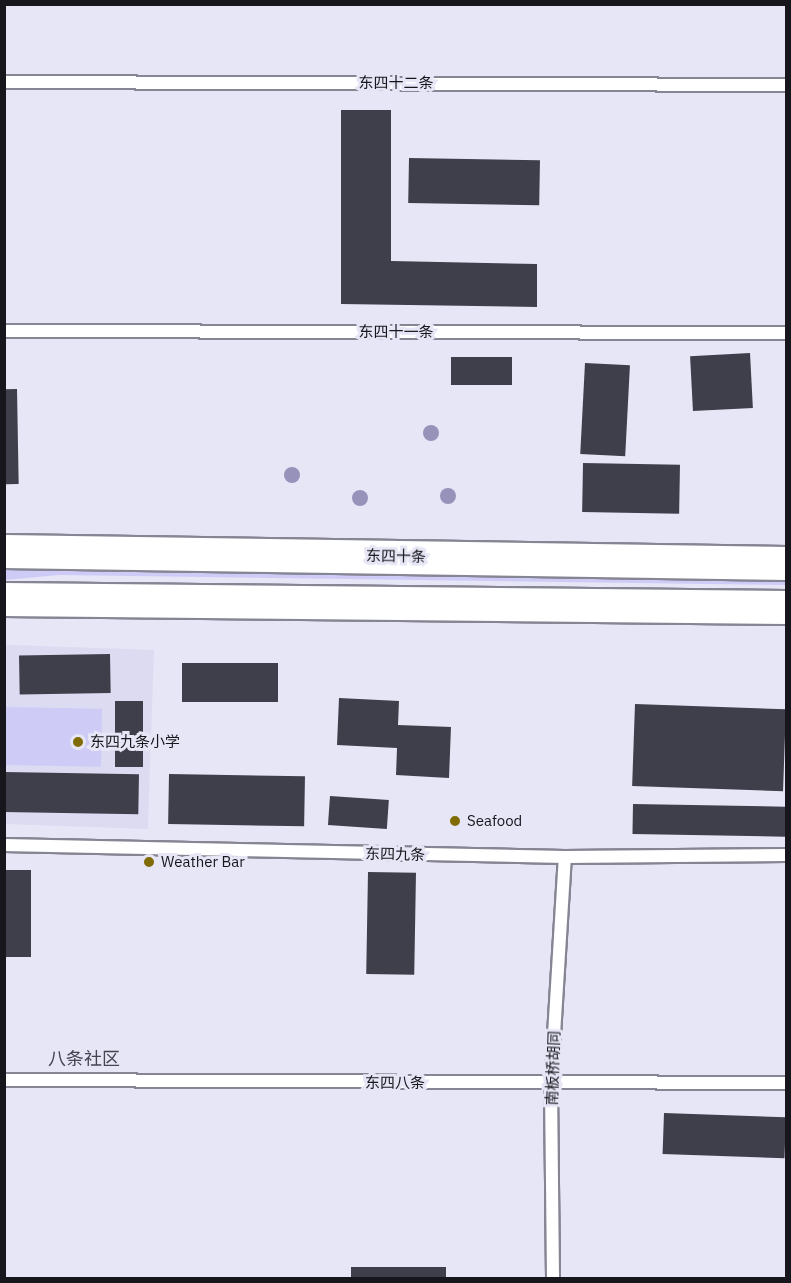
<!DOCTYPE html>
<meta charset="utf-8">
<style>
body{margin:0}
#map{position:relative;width:791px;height:1283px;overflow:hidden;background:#e6e6f6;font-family:"IBM Plex Sans","Noto Sans SC",sans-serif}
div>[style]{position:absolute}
.built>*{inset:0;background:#dcdbf2;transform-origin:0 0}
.green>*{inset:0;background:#ceccf7;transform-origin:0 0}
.building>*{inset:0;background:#3f3e4b;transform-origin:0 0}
.roads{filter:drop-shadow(2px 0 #868594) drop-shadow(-2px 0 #868594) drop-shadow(0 2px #868594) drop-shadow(0 -2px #868594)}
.service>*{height:12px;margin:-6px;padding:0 6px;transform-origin:6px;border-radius:6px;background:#fff}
.primary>*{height:33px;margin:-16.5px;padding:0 16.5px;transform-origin:16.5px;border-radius:16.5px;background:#fff}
.trees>*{width:16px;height:16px;margin:-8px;border-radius:50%;background:#9692b9}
.dots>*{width:16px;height:16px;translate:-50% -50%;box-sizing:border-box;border:3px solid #e6e6f6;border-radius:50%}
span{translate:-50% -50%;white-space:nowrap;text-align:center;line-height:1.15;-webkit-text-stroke:6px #e6e6f6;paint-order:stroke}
.street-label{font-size:15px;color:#16161c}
.poi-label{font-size:15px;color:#16161c}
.left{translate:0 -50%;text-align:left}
.quarter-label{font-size:18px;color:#454451}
.frame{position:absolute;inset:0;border:6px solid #16161c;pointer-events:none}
</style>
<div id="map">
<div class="built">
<i style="left:154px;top:650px;width:179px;height:150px;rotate:92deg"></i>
</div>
<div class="green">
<i style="clip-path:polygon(91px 566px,786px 576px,786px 585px,59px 575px,5px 580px,4px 569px)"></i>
<i style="left:5px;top:707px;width:97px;height:58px;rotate:1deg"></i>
</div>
<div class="building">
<i style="clip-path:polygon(341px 110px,391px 110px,391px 261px,537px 264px,537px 307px,341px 304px)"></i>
<i style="left:409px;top:158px;width:131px;height:45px;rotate:1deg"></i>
<i style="left:750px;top:353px;width:55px;height:60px;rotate:87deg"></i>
<i style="left:451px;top:357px;width:61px;height:28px"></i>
<i style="left:585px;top:363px;width:45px;height:91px;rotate:3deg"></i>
<i style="left:17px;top:389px;width:95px;height:13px;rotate:89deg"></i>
<i style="left:583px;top:463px;width:97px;height:49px;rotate:1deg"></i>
<i style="left:110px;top:654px;width:39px;height:91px;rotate:89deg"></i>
<i style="left:182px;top:663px;width:96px;height:39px"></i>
<i style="clip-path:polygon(339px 698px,399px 701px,398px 725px,451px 727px,449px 778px,396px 775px,397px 748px,337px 745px)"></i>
<i style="left:115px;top:701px;width:28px;height:66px"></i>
<i style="left:635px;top:704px;width:151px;height:82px;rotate:2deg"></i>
<i style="left:4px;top:772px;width:135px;height:40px;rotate:1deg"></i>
<i style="left:169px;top:774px;width:136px;height:50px;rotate:1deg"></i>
<i style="left:330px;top:796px;width:59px;height:29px;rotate:4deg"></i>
<i style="left:633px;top:804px;width:153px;height:30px;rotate:1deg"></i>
<i style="left:4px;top:870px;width:27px;height:87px"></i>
<i style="left:368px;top:872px;width:48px;height:102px;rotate:1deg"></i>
<i style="left:664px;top:1113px;width:122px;height:41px;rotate:2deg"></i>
<i style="left:446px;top:1267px;width:11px;height:95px;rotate:90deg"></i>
</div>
<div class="roads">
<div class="service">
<i style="left:4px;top:82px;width:782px;rotate:0.22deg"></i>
<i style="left:4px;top:331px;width:782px;rotate:0.15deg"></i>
<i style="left:4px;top:845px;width:561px;rotate:1.23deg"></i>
<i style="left:565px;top:857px;width:221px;rotate:-0.5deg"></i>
<i style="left:4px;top:1080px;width:782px;rotate:0.22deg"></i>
<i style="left:553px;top:1278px;width:194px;rotate:-90.6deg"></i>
<i style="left:551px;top:1084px;width:227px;rotate:-86.5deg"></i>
</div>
<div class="primary">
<i style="left:4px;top:551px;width:782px;rotate:0.88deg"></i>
<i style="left:4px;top:599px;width:782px;rotate:0.59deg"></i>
</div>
</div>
<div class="trees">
<i style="left:431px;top:433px"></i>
<i style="left:292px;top:475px"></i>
<i style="left:448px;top:496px"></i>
<i style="left:360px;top:498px"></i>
</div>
<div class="dots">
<i style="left:78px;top:742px;background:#806b05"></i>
<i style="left:455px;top:821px;background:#806b05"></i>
<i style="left:149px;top:862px;background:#806b05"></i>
</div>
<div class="street-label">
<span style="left:396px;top:83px">东四十二条</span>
<span style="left:396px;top:332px">东四十一条</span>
<span style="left:396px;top:556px;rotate:1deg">东四十条</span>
<span style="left:395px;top:854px;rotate:1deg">东四九条</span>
<span style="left:553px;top:1068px;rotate:-88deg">南板桥胡同</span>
<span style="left:395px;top:1083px">东四八条</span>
</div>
<div class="poi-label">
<span class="left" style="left:90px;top:742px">东四九条小学</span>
<span class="left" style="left:467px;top:821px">Seafood</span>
<span class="left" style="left:161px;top:862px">Weather Bar</span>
</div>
<div class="quarter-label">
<span style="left:84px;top:1059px">八条社区</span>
</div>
<div class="frame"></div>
</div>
